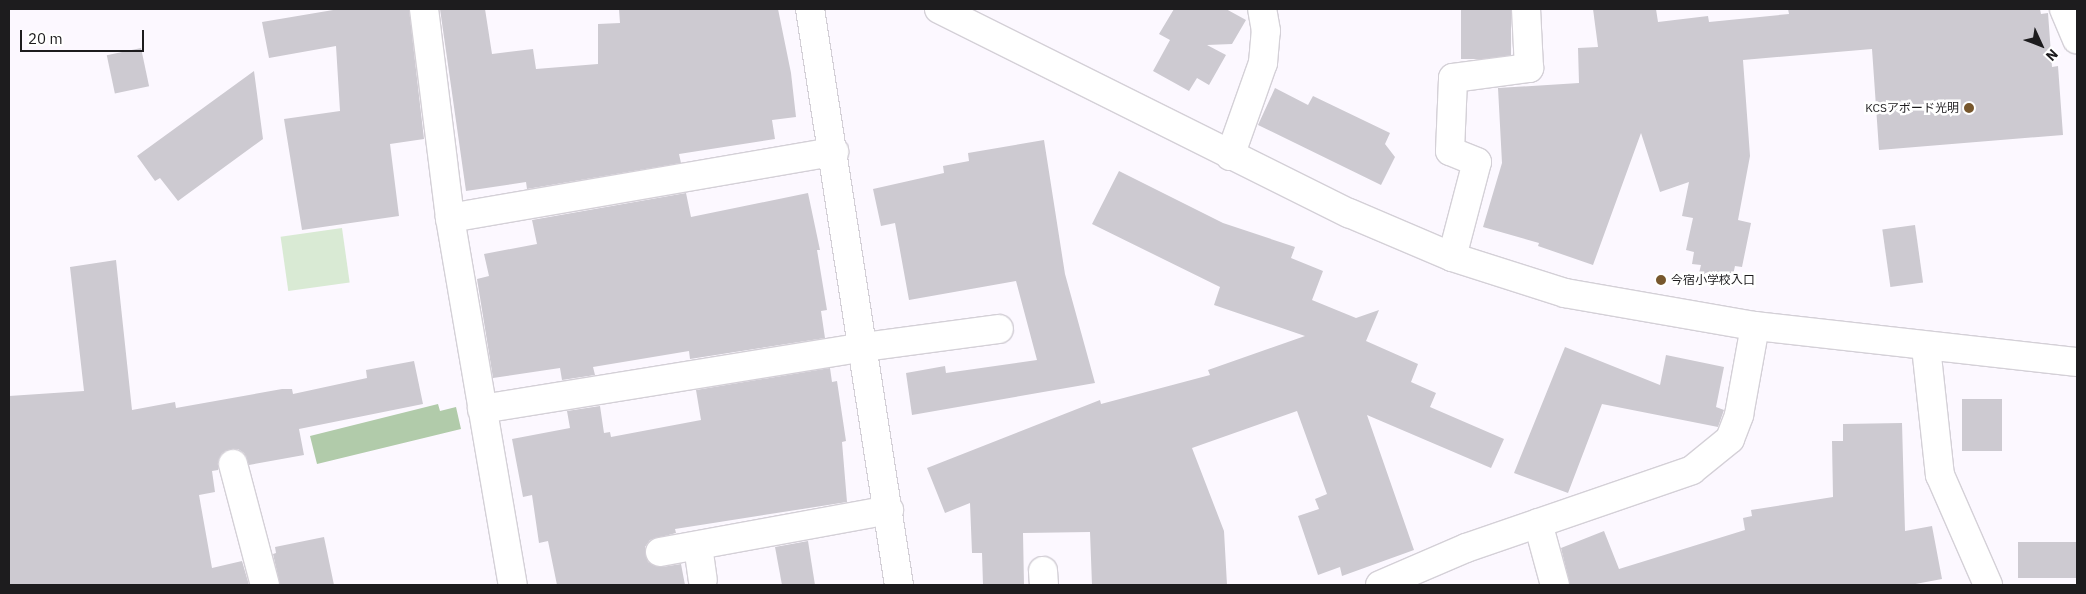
<!DOCTYPE html>
<meta charset="utf-8">
<style>
body{margin:0}
#map{position:relative;width:2086px;height:594px;overflow:hidden;background:#fcf8ff;font-family:"IBM Plex Sans","Noto Sans JP",sans-serif}
div>[style]{position:absolute}
.green>*{inset:0;background:#d9ead4;transform-origin:0 0}
.forest>*{inset:0;background:#b1cbaa}
.building>*{inset:0;background:#cdcad1;transform-origin:0 0}
.roads{filter:drop-shadow(1px 0 #d4d0d7) drop-shadow(-1px 0 #d4d0d7) drop-shadow(0 1px #d4d0d7) drop-shadow(0 -1px #d4d0d7)}
.minor>*{height:28px;margin:-14px;padding:0 14px;transform-origin:14px;border-radius:14px;background:#fff}
.dots>*{width:14px;height:14px;translate:-50% -50%;box-sizing:border-box;border:2px solid #fff;border-radius:50%}
span{translate:-50% -50%;white-space:nowrap;text-align:center;line-height:1.15;-webkit-text-stroke:5px #fff;paint-order:stroke}
.poi-label{font-size:12px;color:#1d1c1e}
.right{translate:-100% -50%;text-align:right}
.left{translate:0 -50%;text-align:left}
.frame{position:absolute;inset:0;border:10px solid #1d1c1e;pointer-events:none}
.north{position:absolute;left:2016px;top:20px;width:50px;height:50px;-webkit-text-stroke:4px #fff;paint-order:stroke;rotate:133deg;font-size:14px;font-weight:700;line-height:20px;text-align:center;color:#1d1c1e}
.north::after{content:'';display:block;margin:auto;width:18px;height:22px;background:#1d1c1e;clip-path:polygon(50% 0,100% 100%,50% 72%,0 100%)}
.scale{position:absolute;left:20px;top:30px;width:124px;height:22px;box-sizing:border-box;border:2px solid #1d1c1e;border-top:0;padding-left:6px;font-size:15px;line-height:18px;white-space:nowrap;color:#1d1c1e;-webkit-text-stroke:4px #fff;paint-order:stroke}
</style>
<div id="map">
<div class="green">
<i style="left:342px;top:228px;width:55px;height:62px;rotate:82deg"></i>
</div>
<div class="forest">
<i style="clip-path:polygon(438px 404px,440px 411px,456px 407px,461px 429px,317px 464px,310px 436px)"></i>
</div>
<div class="building">
<i style="clip-path:polygon(339px 9px,409px 9px,424px 139px,390px 144px,399px 216px,302px 230px,284px 119px,340px 111px,336px 46px,269px 58px,262px 22px)"></i>
<i style="clip-path:polygon(440px 9px,485px 9px,492px 54px,533px 49px,536px 69px,598px 64px,598px 24px,620px 23px,619px 9px,778px 9px,791px 73px,796px 117px,772px 120px,775px 139px,679px 154px,681px 163px,527px 189px,526px 182px,466px 191px)"></i>
<i style="clip-path:polygon(1174px 9px,1226px 9px,1246px 20px,1232px 44px,1207px 45px,1226px 55px,1209px 85px,1197px 78px,1189px 91px,1153px 71px,1170px 40px,1159px 34px)"></i>
<i style="left:1461px;top:9px;width:50px;height:50px"></i>
<i style="clip-path:polygon(1593px 9px,1656px 9px,1658px 22px,1708px 16px,1709px 22px,1789px 14px,1788px 9px,2040px 9px,2041px 14px,2048px 13px,2052px 67px,2058px 66px,2063px 135px,1879px 150px,1872px 49px,1743px 60px,1750px 156px,1738px 220px,1751px 223px,1742px 267px,1735px 266px,1731px 284px,1698px 277px,1701px 265px,1692px 264px,1694px 252px,1686px 250px,1693px 218px,1682px 216px,1689px 182px,1660px 192px,1641px 133px,1593px 265px,1538px 246px,1539px 243px,1483px 227px,1502px 163px,1498px 88px,1579px 83px,1578px 48px,1598px 47px)"></i>
<i style="left:141px;top:48px;width:39px;height:35px;rotate:78deg"></i>
<i style="clip-path:polygon(254px 71px,263px 139px,178px 201px,160px 178px,155px 181px,137px 156px)"></i>
<i style="clip-path:polygon(1275px 88px,1308px 105px,1313px 96px,1390px 133px,1385px 144px,1395px 157px,1381px 185px,1258px 125px)"></i>
<i style="clip-path:polygon(1044px 140px,1065px 274px,1095px 383px,912px 415px,906px 373px,945px 366px,946px 373px,1037px 360px,1016px 281px,909px 300px,895px 223px,881px 226px,873px 189px,944px 173px,943px 166px,969px 161px,968px 153px)"></i>
<i style="clip-path:polygon(1119px 171px,1223px 223px,1295px 247px,1291px 258px,1323px 271px,1312px 300px,1356px 318px,1379px 310px,1366px 341px,1418px 364px,1411px 382px,1436px 393px,1430px 407px,1504px 439px,1491px 468px,1367px 415px,1414px 550px,1342px 576px,1340px 567px,1318px 575px,1298px 516px,1319px 509px,1315px 499px,1327px 494px,1297px 411px,1192px 448px,1224px 531px,1227px 585px,1092px 585px,1090px 532px,1023px 533px,1024px 585px,983px 585px,982px 553px,972px 553px,970px 503px,945px 513px,927px 468px,1100px 400px,1101px 404px,1210px 375px,1208px 370px,1305px 336px,1214px 305px,1220px 287px,1092px 224px)"></i>
<i style="clip-path:polygon(686px 193px,691px 217px,808px 193px,820px 250px,817px 250px,827px 310px,821px 311px,825px 338px,690px 359px,689px 351px,593px 367px,595px 375px,562px 380px,560px 368px,493px 378px,477px 279px,489px 276px,484px 254px,537px 244px,532px 220px)"></i>
<i style="left:1915px;top:225px;width:58px;height:33px;rotate:82deg"></i>
<i style="clip-path:polygon(116px 260px,132px 410px,175px 402px,176px 408px,282px 389px,292px 389px,293px 394px,367px 378px,366px 370px,414px 361px,423px 404px,299px 429px,304px 455px,249px 465px,244px 453px,238px 449px,222px 453px,218px 470px,212px 471px,215px 492px,199px 495px,212px 568px,242px 561px,249px 585px,9px 585px,9px 396px,84px 391px,70px 267px)"></i>
<i style="clip-path:polygon(1565px 347px,1660px 385px,1666px 355px,1724px 367px,1716px 407px,1724px 410px,1718px 427px,1602px 404px,1568px 493px,1514px 473px)"></i>
<i style="clip-path:polygon(830px 368px,832px 382px,837px 381px,846px 441px,842px 442px,847px 502px,675px 529px,676px 533px,650px 540px,645px 547px,648px 562px,662px 567px,681px 564px,685px 585px,557px 585px,548px 541px,539px 543px,532px 495px,523px 497px,512px 439px,570px 428px,567px 411px,600px 406px,604px 433px,610px 432px,611px 437px,701px 420px,696px 390px)"></i>
<i style="left:1962px;top:399px;width:40px;height:52px"></i>
<i style="clip-path:polygon(1902px 423px,1905px 531px,1932px 526px,1942px 579px,1910px 585px,1570px 585px,1561px 548px,1604px 531px,1619px 569px,1745px 530px,1743px 518px,1752px 516px,1751px 510px,1833px 497px,1832px 441px,1843px 441px,1843px 424px)"></i>
<i style="clip-path:polygon(324px 537px,334px 585px,280px 585px,273px 554px,276px 553px,275px 547px)"></i>
<i style="clip-path:polygon(808px 541px,815px 585px,782px 585px,775px 547px)"></i>
<i style="left:2077px;top:542px;width:36px;height:59px;rotate:90deg"></i>
</div>
<div class="roads">
<div class="minor">
<i style="left:424px;top:9px;width:211px;rotate:82.9deg"></i>
<i style="left:450px;top:218px;width:372px;rotate:80.3deg"></i>
<i style="left:810px;top:9px;width:583px;rotate:81.22deg"></i>
<i style="left:939px;top:9px;width:458px;rotate:26.5deg"></i>
<i style="left:1349px;top:213px;width:112px;rotate:23.1deg"></i>
<i style="left:1452px;top:257px;width:119px;rotate:17.7deg"></i>
<i style="left:1565px;top:293px;width:193px;rotate:9.9deg"></i>
<i style="left:1755px;top:326px;width:324px;rotate:6.4deg"></i>
<i style="left:2064px;top:9px;width:33px;rotate:67deg"></i>
<i style="left:1230px;top:156px;width:99px;rotate:-70.5deg"></i>
<i style="left:1263px;top:63px;width:32px;rotate:-85deg"></i>
<i style="left:1266px;top:31px;width:22px;rotate:-100deg"></i>
<i style="left:450px;top:218px;width:390px;rotate:-9.8deg"></i>
<i style="left:1452px;top:257px;width:98px;rotate:-75.3deg"></i>
<i style="left:1477px;top:162px;width:29px;rotate:-158deg"></i>
<i style="left:1450px;top:151px;width:73px;rotate:-87.6deg"></i>
<i style="left:1453px;top:78px;width:77px;rotate:-7.5deg"></i>
<i style="left:1529px;top:68px;width:59px;rotate:-92.9deg"></i>
<i style="left:1926px;top:347px;width:129px;rotate:83.8deg"></i>
<i style="left:1940px;top:475px;width:120px;rotate:66.4deg"></i>
<i style="left:482px;top:409px;width:387px;rotate:-9.2deg"></i>
<i style="left:864px;top:347px;width:136px;rotate:-7.6deg"></i>
<i style="left:233px;top:464px;width:125px;rotate:75.2deg"></i>
<i style="left:1538px;top:523px;width:64px;rotate:74.7deg"></i>
<i style="left:698px;top:546px;width:34px;rotate:82deg"></i>
<i style="left:660px;top:552px;width:233px;rotate:-10.4deg"></i>
<i style="left:1043px;top:571px;width:14px;rotate:86deg"></i>
<i style="left:1380px;top:585px;width:94px;rotate:-23.3deg"></i>
<i style="left:1466px;top:548px;width:239px;rotate:-19deg"></i>
<i style="left:1692px;top:470px;width:49px;rotate:-39.2deg"></i>
<i style="left:1730px;top:439px;width:26px;rotate:-69deg"></i>
<i style="left:1739px;top:415px;width:90px;rotate:-79.8deg"></i>
</div>
</div>
<div class="dots">
<i style="left:1969px;top:108px;background:#77572d"></i>
<i style="left:1661px;top:280px;background:#77572d"></i>
</div>
<div class="poi-label">
<span class="right" style="left:1959px;top:108px">KCSアボード光明</span>
<span class="left" style="left:1671px;top:280px">今宿小学校入口</span>
</div>
<div class="frame"></div>
<div class="north">N</div>
<div class="scale">20 m</div>
</div>
